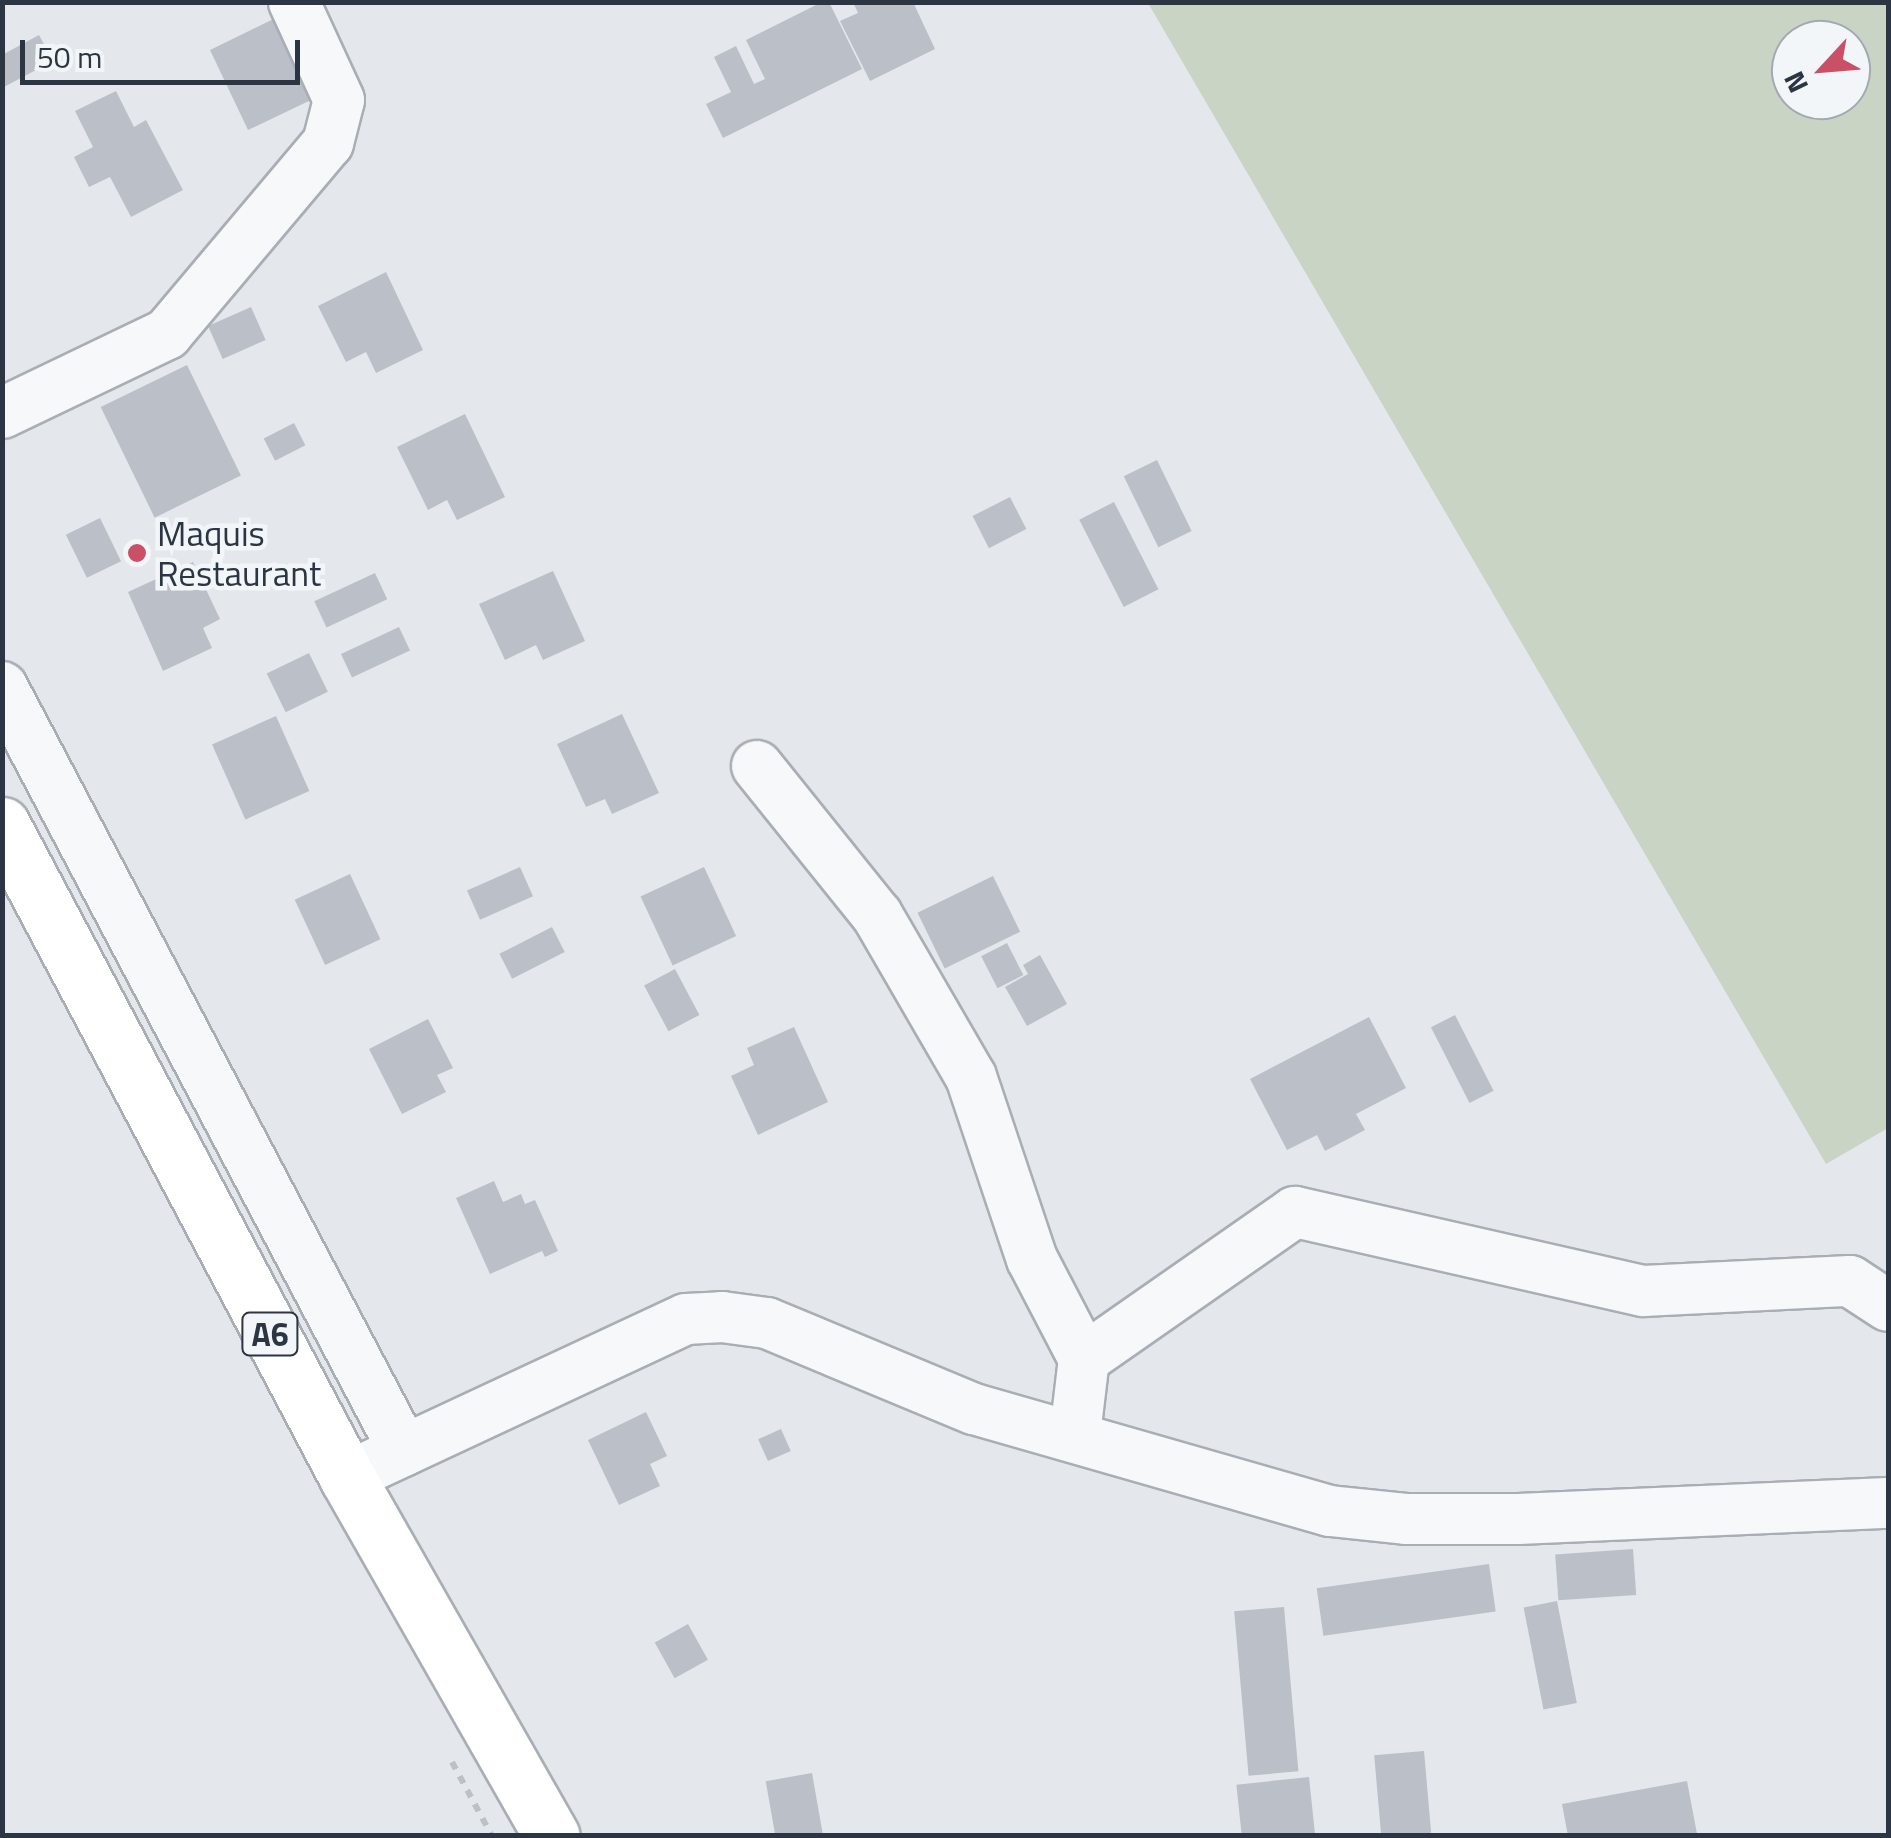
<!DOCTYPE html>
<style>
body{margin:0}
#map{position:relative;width:1891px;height:1838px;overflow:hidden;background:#e4e7eb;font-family:"Titillium Web",sans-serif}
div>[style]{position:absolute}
.green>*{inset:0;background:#cad4c5}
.building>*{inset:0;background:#bbc0c8;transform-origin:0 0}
.path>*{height:6px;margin-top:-3px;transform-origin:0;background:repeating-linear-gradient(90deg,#bdc1c6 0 8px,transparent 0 16px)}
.roads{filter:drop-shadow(2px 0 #a9aeb5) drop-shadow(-2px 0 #a9aeb5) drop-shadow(0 2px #a9aeb5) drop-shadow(0 -2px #a9aeb5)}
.minor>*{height:50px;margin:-25px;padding:0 25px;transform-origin:25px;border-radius:25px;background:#f6f8f9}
.highway>*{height:55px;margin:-27.5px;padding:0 27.5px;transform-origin:27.5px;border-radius:27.5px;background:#fff}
.dots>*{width:28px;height:28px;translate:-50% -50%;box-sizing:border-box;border:5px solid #f3f6f8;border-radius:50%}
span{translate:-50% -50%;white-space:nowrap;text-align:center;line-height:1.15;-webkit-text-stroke:9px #f3f6f8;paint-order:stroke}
.shield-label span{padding:2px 8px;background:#f3f6f8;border:2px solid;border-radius:8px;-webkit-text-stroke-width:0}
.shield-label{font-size:32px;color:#2c3543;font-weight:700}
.poi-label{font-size:35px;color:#2c3543}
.left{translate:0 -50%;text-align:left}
.frame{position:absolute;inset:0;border:5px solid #2c3543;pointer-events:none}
.north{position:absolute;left:1771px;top:20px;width:100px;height:100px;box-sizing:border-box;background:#f3f6f8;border:2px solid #a3a9b0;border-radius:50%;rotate:244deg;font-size:28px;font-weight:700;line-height:40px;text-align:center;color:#2c3543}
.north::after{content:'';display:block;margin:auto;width:35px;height:45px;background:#c95067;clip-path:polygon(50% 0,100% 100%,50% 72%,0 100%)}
.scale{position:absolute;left:20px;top:40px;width:280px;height:45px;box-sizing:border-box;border:5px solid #2c3543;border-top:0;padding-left:12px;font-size:30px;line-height:35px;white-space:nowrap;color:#2c3543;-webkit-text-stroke:8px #f3f6f8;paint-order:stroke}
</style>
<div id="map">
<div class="green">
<i style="clip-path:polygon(evenodd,1148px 3px,1888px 3px,1888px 1128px,1826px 1164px,1148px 3px,1791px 40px,1851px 40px,1851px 100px,1791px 100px,1791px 40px)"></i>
</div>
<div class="building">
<i style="clip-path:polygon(822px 2px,829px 2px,862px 69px,723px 138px,706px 104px,731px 92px,714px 57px,736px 46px,754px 84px,765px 79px,746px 40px)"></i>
<i style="clip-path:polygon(853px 2px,913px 2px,935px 49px,870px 81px,840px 21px,858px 13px)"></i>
<i style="clip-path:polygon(286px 13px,313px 71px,300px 77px,311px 100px,248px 130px,210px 50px)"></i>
<i style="clip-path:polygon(39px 35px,53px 61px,2px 88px,2px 55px)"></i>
<i style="clip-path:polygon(116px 91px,134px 127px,146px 120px,183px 190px,131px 217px,110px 177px,89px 187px,74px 157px,93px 147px,75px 111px)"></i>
<i style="clip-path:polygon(386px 272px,423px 350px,376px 373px,366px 352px,346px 362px,318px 306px)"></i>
<i style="left:251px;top:307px;width:36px;height:47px;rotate:66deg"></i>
<i style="left:187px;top:365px;width:123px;height:96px;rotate:64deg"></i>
<i style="clip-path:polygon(465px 414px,505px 497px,457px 520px,447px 500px,428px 510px,397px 447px)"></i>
<i style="left:294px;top:423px;width:25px;height:34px;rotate:63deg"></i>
<i style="left:1157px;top:460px;width:79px;height:37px;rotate:64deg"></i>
<i style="left:1010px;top:497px;width:36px;height:42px;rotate:63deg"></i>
<i style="left:1114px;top:502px;width:98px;height:39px;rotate:63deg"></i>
<i style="left:100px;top:518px;width:48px;height:38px;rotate:64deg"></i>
<i style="clip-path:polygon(193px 562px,220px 619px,203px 628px,212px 648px,163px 671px,128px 592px)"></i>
<i style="clip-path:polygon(553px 571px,585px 641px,543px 660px,536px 645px,505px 660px,479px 604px)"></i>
<i style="left:375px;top:573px;width:29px;height:67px;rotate:65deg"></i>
<i style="left:399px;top:627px;width:26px;height:64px;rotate:65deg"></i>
<i style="left:309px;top:653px;width:43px;height:47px;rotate:64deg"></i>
<i style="clip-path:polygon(622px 714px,659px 793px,612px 814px,605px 799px,586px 807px,557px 744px)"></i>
<i style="left:276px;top:716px;width:82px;height:70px;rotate:66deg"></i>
<i style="left:520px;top:867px;width:32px;height:58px;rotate:66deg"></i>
<i style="left:704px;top:867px;width:76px;height:70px;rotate:65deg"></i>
<i style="left:350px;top:874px;width:72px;height:61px;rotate:65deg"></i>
<i style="left:993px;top:876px;width:62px;height:84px;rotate:64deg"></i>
<i style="left:552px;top:927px;width:28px;height:59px;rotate:63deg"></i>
<i style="left:1007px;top:943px;width:36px;height:29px;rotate:63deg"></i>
<i style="clip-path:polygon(1040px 955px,1067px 1004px,1027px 1026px,1005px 987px,1028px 974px,1023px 965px)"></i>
<i style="left:675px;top:969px;width:52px;height:35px;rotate:62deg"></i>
<i style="left:1455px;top:1015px;width:85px;height:27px;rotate:63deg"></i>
<i style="clip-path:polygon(1369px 1017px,1406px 1088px,1356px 1114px,1365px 1130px,1325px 1151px,1317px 1135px,1287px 1150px,1250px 1079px)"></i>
<i style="clip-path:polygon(428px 1019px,453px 1068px,437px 1075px,446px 1092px,402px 1114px,369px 1049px)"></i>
<i style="clip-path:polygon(794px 1027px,828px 1102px,758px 1135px,731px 1076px,754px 1065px,747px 1048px)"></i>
<i style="clip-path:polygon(494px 1181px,503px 1202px,521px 1194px,525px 1204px,535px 1200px,558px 1251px,545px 1257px,542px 1251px,490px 1274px,456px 1198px)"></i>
<i style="clip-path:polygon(646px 1412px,667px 1456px,650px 1464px,660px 1486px,619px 1505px,588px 1440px)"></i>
<i style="left:781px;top:1429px;width:24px;height:25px;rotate:66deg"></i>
<i style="left:1633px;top:1549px;width:46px;height:78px;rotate:86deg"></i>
<i style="left:1489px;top:1564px;width:48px;height:174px;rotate:82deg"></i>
<i style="left:1557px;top:1601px;width:104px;height:34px;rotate:79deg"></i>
<i style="left:1284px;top:1607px;width:165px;height:50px;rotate:85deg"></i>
<i style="left:688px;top:1624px;width:41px;height:38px;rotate:61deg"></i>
<i style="left:1424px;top:1751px;width:82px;height:50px;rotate:85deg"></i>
<i style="left:812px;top:1773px;width:64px;height:47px;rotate:80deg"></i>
<i style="left:1309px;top:1777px;width:59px;height:73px;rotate:84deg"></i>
<i style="clip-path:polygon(1687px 1781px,1697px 1834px,1568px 1836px,1562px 1804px)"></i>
</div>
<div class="path">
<i style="left:452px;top:1762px;width:84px;rotate:61.6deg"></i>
</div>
<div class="roads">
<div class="minor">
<i style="left:2px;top:413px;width:183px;rotate:-25.6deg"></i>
<i style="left:167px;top:334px;width:250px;rotate:-49.9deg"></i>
<i style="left:328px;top:143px;width:44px;rotate:-75.7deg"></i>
<i style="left:339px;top:100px;width:108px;rotate:-114.7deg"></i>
<i style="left:2px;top:687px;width:863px;rotate:62.25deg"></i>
<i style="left:757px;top:766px;width:191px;rotate:51.2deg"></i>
<i style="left:877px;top:915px;width:187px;rotate:59.9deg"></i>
<i style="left:971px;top:1077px;width:192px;rotate:71.5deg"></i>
<i style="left:1032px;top:1259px;width:113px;rotate:62.5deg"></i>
<i style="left:1075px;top:1434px;width:76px;rotate:-83.2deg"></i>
<i style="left:1084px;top:1359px;width:257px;rotate:-34.9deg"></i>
<i style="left:1295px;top:1212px;width:357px;rotate:12.8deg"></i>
<i style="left:1643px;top:1291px;width:207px;rotate:-2.8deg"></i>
<i style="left:1850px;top:1281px;width:45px;rotate:33.3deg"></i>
<i style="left:347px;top:1477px;width:374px;rotate:-25deg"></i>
<i style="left:686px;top:1319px;width:36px;rotate:-3deg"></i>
<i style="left:722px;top:1317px;width:45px;rotate:7.6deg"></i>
<i style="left:767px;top:1323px;width:224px;rotate:22.6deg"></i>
<i style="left:974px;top:1409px;width:370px;rotate:16deg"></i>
<i style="left:1330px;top:1511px;width:76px;rotate:6deg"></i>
<i style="left:1406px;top:1519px;width:112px"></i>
<i style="left:1518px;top:1519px;width:370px;rotate:-2.5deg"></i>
</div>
<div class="highway">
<i style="left:2px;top:825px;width:738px;rotate:62.11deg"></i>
<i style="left:347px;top:1477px;width:413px;rotate:60.3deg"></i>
</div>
</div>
<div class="dots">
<i style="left:137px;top:553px;background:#c95067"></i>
</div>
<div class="shield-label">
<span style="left:270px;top:1334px">A6</span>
</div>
<div class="poi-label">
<span class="left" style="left:157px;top:553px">Maquis<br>Restaurant</span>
</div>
<div class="frame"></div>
<div class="north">N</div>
<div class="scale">50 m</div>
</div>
